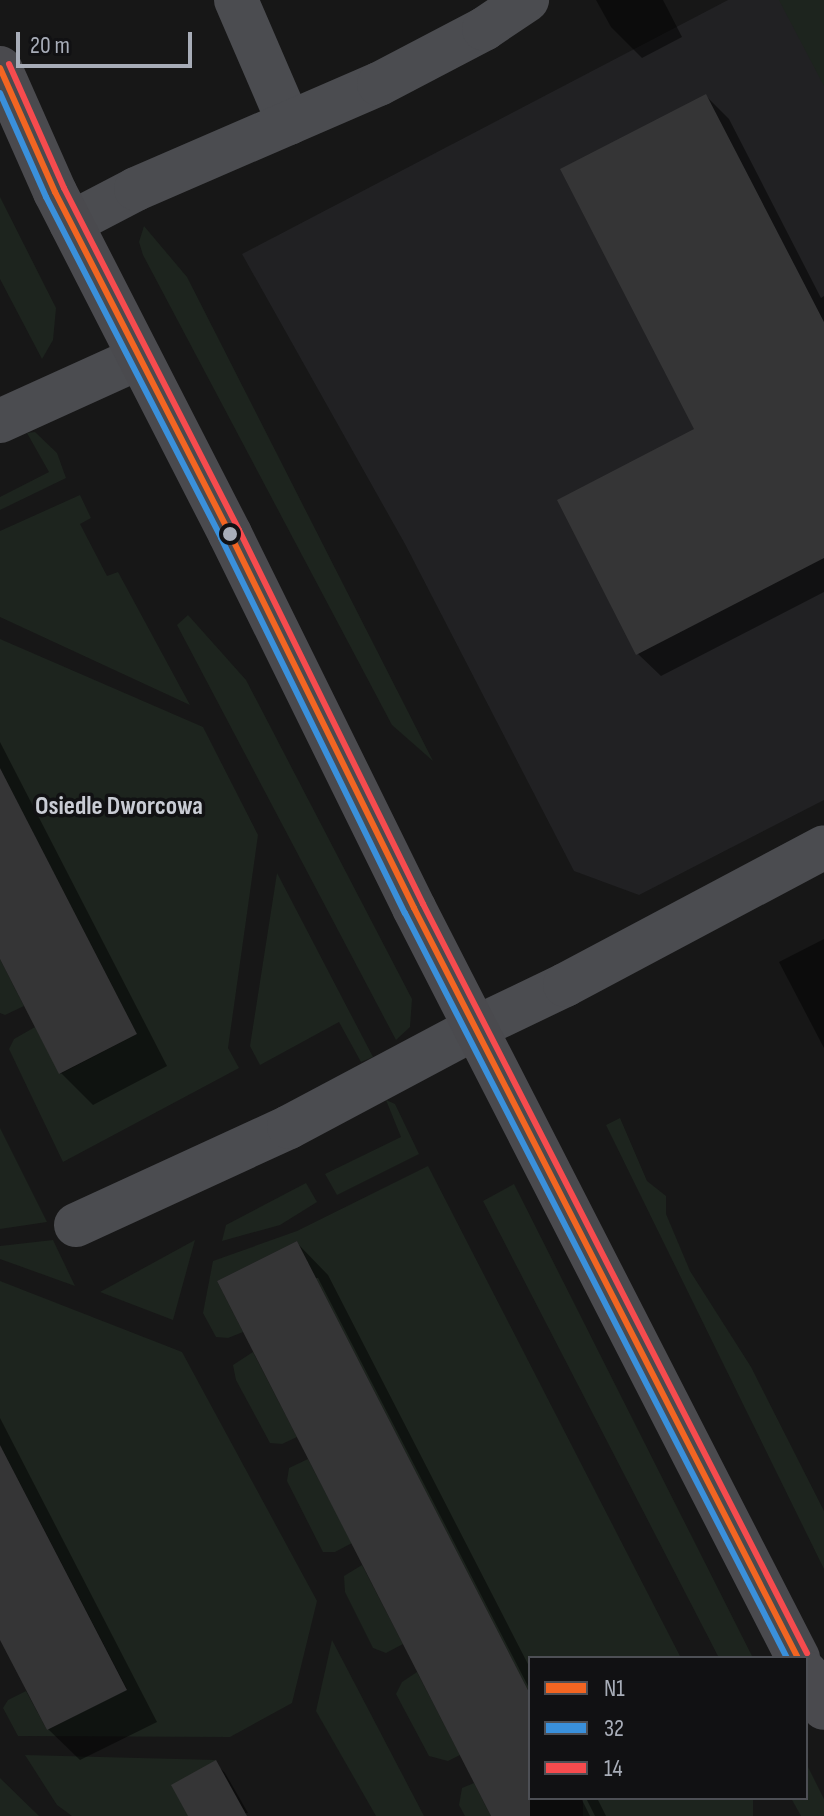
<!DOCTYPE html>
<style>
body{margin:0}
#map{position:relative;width:824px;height:1816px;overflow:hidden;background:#171717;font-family:"Sofia Sans Condensed",sans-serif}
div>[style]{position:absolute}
.built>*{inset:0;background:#212123}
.green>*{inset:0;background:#1d241e;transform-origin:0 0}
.shadow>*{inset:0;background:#0007}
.building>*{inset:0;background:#353536}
.street>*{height:44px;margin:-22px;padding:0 22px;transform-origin:22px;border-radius:22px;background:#4b4c50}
.secondary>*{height:44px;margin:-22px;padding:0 22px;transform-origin:22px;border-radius:22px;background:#4a4a4e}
.bus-1>*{height:6px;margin:-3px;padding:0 3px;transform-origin:3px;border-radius:3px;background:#f26522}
.bus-2>*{height:6px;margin:-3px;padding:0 3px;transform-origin:3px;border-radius:3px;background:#3a90db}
.bus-3>*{height:6px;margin:-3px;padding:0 3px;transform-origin:3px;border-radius:3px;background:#f64b4e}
.dots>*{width:22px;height:22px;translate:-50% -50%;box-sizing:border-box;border:4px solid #111113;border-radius:50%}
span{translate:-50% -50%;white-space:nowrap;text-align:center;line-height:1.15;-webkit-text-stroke:7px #111113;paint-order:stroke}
.neighbourhood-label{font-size:26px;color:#c9ccd4;font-weight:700}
.legend{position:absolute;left:528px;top:1656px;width:280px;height:144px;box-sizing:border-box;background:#111113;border:2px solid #4d4f55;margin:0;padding:10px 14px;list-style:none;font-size:24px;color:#a8adb8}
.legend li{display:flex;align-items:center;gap:16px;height:40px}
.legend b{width:40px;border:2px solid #4d4f55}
.scale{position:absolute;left:16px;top:32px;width:176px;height:36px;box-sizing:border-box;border:4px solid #a8adb8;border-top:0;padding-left:10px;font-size:24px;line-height:28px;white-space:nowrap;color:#a8adb8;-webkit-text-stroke:6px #111113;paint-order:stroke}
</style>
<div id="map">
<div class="built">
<i style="clip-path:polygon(728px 0,824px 0,824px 800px,639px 895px,574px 871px,405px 544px,242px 254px)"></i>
</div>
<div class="green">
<i style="clip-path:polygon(779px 0,824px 0,824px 86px)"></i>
<i style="clip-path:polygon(0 197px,56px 308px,53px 340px,42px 359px,0 279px)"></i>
<i style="clip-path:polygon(144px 226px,187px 277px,433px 761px,392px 725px,143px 255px,139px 242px)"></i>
<i style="clip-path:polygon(35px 432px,57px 453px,66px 478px,0 510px,0 497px,49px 472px,27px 433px)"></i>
<i style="clip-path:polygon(80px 495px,91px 518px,80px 524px,107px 576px,118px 572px,190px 705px,0 617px,0 531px)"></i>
<i style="clip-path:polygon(188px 615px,246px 680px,412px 999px,410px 1027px,396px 1040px,177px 625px)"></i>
<i style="clip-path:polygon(0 639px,203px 727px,258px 835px,228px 1048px,239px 1068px,63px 1162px,9px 1049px,14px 1039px,35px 1027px,60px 1074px,137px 1034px,0 768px)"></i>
<i style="clip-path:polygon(277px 873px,373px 1057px,361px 1062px,339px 1022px,260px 1065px,250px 1046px)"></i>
<i style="clip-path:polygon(0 959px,24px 1006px,5px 1015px,0 1013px)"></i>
<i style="clip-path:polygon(386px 1100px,395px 1104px,419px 1154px,337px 1195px,325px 1174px,401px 1137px)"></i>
<i style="clip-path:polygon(620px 1118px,647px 1181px,666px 1196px,666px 1214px,690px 1271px,751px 1367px,824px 1511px,824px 1569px,606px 1125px)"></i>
<i style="clip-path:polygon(0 1128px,47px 1222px,0 1229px)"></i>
<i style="clip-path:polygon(428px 1166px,681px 1658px,530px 1658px,530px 1694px,297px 1241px,217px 1281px,243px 1332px,228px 1338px,216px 1337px,203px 1313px,213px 1261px,297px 1231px)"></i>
<i style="clip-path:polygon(306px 1183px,317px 1202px,280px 1225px,222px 1241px,226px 1225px)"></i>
<i style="clip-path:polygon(514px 1184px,753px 1658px,719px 1658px,483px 1201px)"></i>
<i style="clip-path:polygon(53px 1240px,75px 1286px,0 1259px,0 1246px)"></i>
<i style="clip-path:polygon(195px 1240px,173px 1320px,100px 1292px)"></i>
<i style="clip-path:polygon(0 1281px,182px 1352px,317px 1601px,292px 1703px,230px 1737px,18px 1736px,3px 1708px,8px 1700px,26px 1691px,47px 1730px,127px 1689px,0 1445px)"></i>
<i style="clip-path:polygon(253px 1352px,297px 1437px,282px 1444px,270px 1443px,236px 1380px,233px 1365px)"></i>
<i style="clip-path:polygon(308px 1459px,352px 1543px,335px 1552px,323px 1552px,287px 1481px,289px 1468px)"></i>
<i style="clip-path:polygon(362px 1565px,403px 1644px,386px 1653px,373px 1648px,345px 1592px,344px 1576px)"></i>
<i style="clip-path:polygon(332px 1640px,424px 1816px,376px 1816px,316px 1711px)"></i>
<i style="clip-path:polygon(417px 1672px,460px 1755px,448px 1761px,429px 1756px,396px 1694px,402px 1682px)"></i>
<i style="clip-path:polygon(25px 1755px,216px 1760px,188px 1816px,72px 1816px,57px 1805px)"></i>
<i style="clip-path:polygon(806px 1763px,824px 1799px,824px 1816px,801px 1816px,791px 1798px,806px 1798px)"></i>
<i style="clip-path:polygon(0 1778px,39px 1816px,0 1816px)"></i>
<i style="clip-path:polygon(474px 1783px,491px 1816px,465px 1816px,459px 1805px,462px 1788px)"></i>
<i style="left:583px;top:1798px;width:170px;height:21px"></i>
</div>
<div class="shadow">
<i style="clip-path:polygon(596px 0,663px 0,682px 37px,642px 58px,611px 27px)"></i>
<i style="clip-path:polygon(706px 96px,729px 119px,821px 298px,824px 296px,824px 592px,661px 676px,638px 654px,697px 430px)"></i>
<i style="clip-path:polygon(0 742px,167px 1066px,93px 1105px,61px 1073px,0 954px)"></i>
<i style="clip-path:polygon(824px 939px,824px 1048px,779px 962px)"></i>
<i style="clip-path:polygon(297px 1243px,328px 1275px,530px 1668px,530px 1690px,318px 1278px,314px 1278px,530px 1699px,530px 1798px,581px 1798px,590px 1816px,494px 1816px)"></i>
<i style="clip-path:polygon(0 1418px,157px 1722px,80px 1760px,48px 1729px,0 1635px)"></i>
<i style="clip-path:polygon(215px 1763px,225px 1773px,248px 1813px,191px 1816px)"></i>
<i style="clip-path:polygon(586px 1798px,597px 1798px,606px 1816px,595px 1816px)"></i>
</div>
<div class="building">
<i style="clip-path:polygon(706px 94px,824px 322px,824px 558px,636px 655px,557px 500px,694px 429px,560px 169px)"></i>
<i style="clip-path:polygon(0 768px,137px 1034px,59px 1074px,0 959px)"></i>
<i style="clip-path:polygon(297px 1241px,530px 1694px,530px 1816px,491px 1816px,217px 1281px)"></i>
<i style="clip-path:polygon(0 1445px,127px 1690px,47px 1730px,0 1640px)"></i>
<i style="clip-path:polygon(216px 1760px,247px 1816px,188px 1816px,171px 1785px)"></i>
</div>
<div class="street">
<i style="left:236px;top:0;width:134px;rotate:66.7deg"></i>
<i style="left:71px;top:223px;width:73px;rotate:-27.6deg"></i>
<i style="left:136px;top:189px;width:265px;rotate:-23.4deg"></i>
<i style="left:379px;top:84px;width:119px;rotate:-27.6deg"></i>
<i style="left:484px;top:29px;width:52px;rotate:-34deg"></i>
<i style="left:0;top:421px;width:153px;rotate:-24.4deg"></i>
<i style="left:76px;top:1225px;width:234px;rotate:-24.7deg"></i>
<i style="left:289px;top:1127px;width:211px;rotate:-28deg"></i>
<i style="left:475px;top:1028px;width:100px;rotate:-25.5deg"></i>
<i style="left:565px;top:985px;width:293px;rotate:-28deg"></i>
</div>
<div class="secondary">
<i style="left:0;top:68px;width:136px;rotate:66.1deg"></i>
<i style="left:55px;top:192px;width:384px;rotate:62.9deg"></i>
<i style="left:230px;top:534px;width:417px;rotate:63.8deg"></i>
<i style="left:414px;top:908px;width:843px;rotate:62.89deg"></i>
<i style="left:806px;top:1673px;width:39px;rotate:63deg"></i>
</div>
<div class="bus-1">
<i style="left:0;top:68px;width:136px;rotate:66.1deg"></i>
<i style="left:55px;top:192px;width:384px;rotate:62.9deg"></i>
<i style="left:230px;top:534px;width:417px;rotate:63.8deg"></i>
<i style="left:414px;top:908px;width:843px;rotate:62.89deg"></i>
</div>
<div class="bus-2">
<i style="left:0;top:93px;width:114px;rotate:66.1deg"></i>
<i style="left:46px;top:197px;width:383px;rotate:62.8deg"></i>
<i style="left:221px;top:538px;width:418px;rotate:63.9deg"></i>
<i style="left:405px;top:913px;width:837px;rotate:62.85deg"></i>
</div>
<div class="bus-3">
<i style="left:9px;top:64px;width:136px;rotate:66.1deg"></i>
<i style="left:64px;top:188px;width:384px;rotate:62.9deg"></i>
<i style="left:239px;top:530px;width:417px;rotate:63.8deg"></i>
<i style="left:423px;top:904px;width:842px;rotate:62.86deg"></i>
</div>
<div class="dots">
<i style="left:230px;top:534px;background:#a8adb8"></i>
</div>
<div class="neighbourhood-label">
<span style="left:119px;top:807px">Osiedle Dworcowa</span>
</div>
<ul class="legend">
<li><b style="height:10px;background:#f26522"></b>N1</li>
<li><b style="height:10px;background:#3a90db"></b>32</li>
<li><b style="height:10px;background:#f64b4e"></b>14</li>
</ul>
<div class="scale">20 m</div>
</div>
